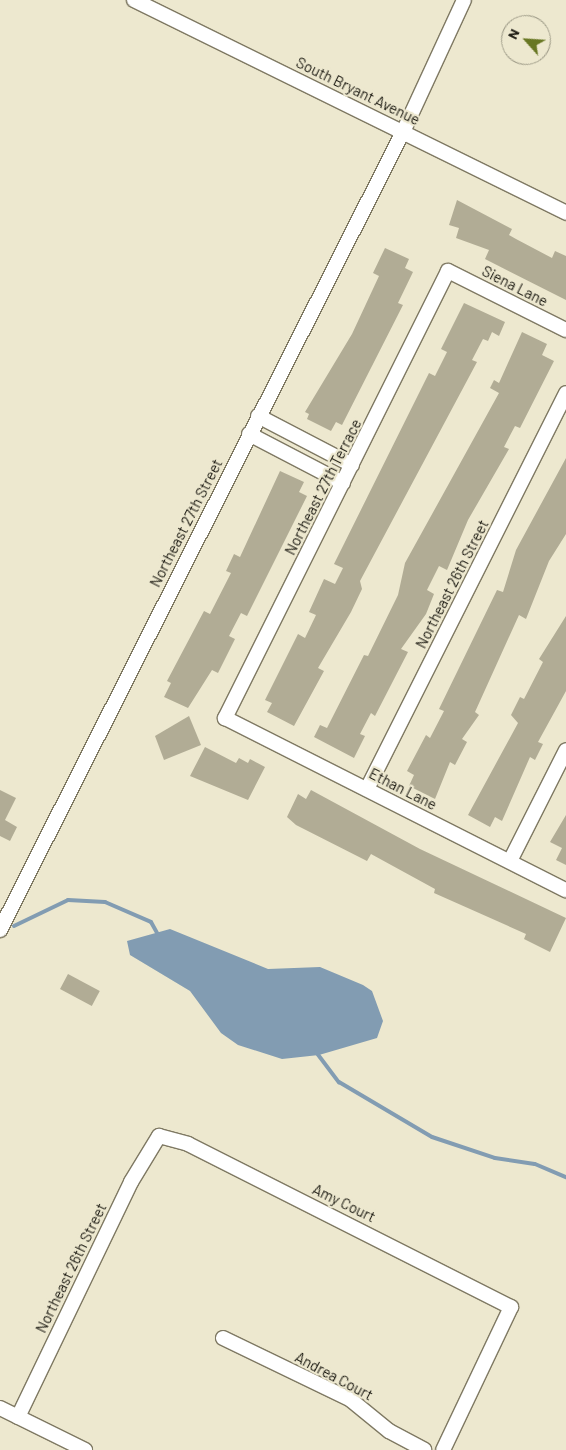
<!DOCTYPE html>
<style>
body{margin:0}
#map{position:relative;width:566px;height:1450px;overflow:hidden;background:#ede8cf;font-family:Barlow,sans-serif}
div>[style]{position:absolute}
.water>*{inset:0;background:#829cb2}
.stream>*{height:4px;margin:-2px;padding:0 2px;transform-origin:2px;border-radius:2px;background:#829cb2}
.building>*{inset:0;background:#b1ac95;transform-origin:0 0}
.roads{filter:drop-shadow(1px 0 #7f7963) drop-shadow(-1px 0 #7f7963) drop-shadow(0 1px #7f7963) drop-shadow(0 -1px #7f7963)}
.minor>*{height:14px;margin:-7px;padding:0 7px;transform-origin:7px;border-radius:7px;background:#fff}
span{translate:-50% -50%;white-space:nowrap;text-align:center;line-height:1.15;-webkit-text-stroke:4.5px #ede8cf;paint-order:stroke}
.street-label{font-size:15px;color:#1c1a12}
.north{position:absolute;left:501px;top:15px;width:50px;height:50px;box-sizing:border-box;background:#ede8cf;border:1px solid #999683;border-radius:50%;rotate:296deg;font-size:14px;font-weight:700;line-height:20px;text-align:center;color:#1c1a12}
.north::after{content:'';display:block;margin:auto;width:18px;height:22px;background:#687723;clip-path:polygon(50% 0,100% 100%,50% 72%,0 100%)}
</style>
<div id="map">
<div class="water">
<i style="clip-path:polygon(170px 929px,268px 969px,320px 967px,363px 985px,372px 991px,383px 1021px,377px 1038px,319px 1055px,282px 1059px,238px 1045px,221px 1033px,190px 991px,130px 955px,127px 941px)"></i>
</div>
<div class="stream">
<i style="left:14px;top:926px;width:60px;rotate:-25.7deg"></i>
<i style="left:68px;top:900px;width:37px;rotate:3deg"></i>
<i style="left:105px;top:902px;width:50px;rotate:23.5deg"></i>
<i style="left:151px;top:922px;width:13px;rotate:61deg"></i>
<i style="left:316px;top:1052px;width:38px;rotate:53deg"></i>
<i style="left:339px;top:1082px;width:108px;rotate:30.6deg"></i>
<i style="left:432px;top:1137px;width:66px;rotate:18.4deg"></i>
<i style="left:495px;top:1158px;width:40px;rotate:8.5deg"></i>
<i style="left:535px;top:1164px;width:34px;rotate:23deg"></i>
</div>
<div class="building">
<i style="clip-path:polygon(457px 200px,512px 229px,509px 235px,516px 239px,552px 258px,555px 251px,566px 256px,566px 300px,485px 259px,489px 250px,456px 238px,459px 228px,449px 225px)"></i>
<i style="clip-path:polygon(385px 248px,409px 259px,405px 268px,413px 272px,398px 303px,403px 305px,342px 425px,336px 422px,331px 431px,307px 419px,309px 414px,305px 412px,352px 334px,379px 276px,373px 273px)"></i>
<i style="clip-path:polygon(464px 303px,505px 322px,499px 336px,492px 332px,488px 341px,483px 339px,472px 360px,477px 362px,360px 581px,362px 589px,351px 612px,318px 668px,324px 671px,294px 726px,267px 712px,272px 703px,265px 700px,298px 634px,305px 638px,316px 615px,309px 612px,324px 579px,335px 584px,343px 568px,334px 564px,429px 373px,435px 376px,447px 352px,441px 349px)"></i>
<i style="clip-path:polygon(522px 332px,547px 344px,542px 355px,554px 361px,520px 428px,515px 426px,504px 447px,509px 449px,468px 520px,447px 570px,439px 566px,427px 590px,434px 594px,426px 614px,401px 649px,408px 652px,375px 716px,371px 713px,360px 734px,365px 736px,354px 758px,314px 737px,320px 725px,327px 728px,364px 655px,368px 656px,398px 595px,405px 563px,499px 393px,490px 388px,494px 380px,499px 383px)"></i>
<i style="clip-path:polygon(566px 458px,566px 534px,549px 561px,526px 619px,519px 615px,475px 712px,479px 715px,462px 739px,467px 742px,455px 765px,450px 762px,435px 799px,409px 786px,414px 775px,407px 771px,426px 735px,430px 738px,444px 711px,439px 709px,497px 590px,503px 592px,516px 550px)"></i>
<i style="clip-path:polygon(280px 471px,304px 482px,299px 492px,307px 496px,247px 616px,241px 613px,229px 636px,235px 639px,218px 673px,212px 670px,188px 708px,164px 697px,171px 683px,167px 681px,204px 611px,210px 614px,231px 573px,226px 571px,234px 554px,240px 557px)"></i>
<i style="clip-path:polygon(566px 616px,566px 691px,538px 742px,543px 744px,535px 760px,530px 757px,502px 821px,495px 817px,490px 827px,468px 815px,518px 723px,511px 715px,520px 697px,524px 699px,543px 662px,539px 659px)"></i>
<i style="clip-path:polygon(189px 716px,201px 745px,164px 760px,155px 736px)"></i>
<i style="clip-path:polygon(205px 747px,236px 763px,239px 758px,248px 763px,250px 759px,265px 767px,248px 800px,190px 776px)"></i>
<i style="clip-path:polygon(0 790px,16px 798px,5px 820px,17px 827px,10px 841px,0 836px)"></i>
<i style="clip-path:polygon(311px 790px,420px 849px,566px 918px,550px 952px,524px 939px,526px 934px,434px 893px,435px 889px,371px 854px,367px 861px,296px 825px,287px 817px,298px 794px,306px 799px)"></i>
<i style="clip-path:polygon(566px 815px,566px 865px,556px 860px,562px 848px,550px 842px)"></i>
<i style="left:68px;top:974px;width:36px;height:17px;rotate:28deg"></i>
</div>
<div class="roads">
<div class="minor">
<i style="left:134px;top:0;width:482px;rotate:26.2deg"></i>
<i style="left:566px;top:330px;width:132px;rotate:-153.4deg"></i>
<i style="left:448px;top:271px;width:500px;rotate:116.5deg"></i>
<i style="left:225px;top:718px;width:382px;rotate:26.8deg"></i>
<i style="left:258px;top:416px;width:106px;rotate:27.5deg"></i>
<i style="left:249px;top:434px;width:106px;rotate:27.5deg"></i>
<i style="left:367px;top:789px;width:443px;rotate:-63.3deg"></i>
<i style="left:510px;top:861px;width:124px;rotate:-63.2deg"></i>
<i style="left:0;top:930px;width:894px;rotate:-63.21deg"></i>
<i style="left:403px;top:132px;width:145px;rotate:-65.2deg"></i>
<i style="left:223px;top:1338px;width:142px;rotate:25.8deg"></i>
<i style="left:351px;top:1400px;width:49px;rotate:39.2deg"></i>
<i style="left:389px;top:1431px;width:40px;rotate:28deg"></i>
<i style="left:0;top:1408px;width:95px;rotate:26.3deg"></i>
<i style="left:18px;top:1417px;width:261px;rotate:-64.3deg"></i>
<i style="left:131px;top:1182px;width:54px;rotate:-58.7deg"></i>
<i style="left:159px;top:1136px;width:30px;rotate:15deg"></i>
<i style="left:188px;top:1144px;width:362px;rotate:26.8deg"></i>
<i style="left:511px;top:1307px;width:158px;rotate:115.4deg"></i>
</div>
</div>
<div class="street-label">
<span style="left:358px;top:91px;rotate:26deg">South Bryant Avenue</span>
<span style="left:515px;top:286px;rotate:27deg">Siena Lane</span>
<span style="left:323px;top:487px;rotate:-63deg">Northeast 27th Terrace</span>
<span style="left:186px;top:523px;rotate:-63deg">Northeast 27th Street</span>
<span style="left:452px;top:584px;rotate:-63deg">Northeast 26th Street</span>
<span style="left:403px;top:789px;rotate:27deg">Ethan Lane</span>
<span style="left:344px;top:1203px;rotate:26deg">Amy Court</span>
<span style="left:71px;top:1268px;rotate:-64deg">Northeast 26th Street</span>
<span style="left:334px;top:1376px;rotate:28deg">Andrea Court</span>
</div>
<div class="north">N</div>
</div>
